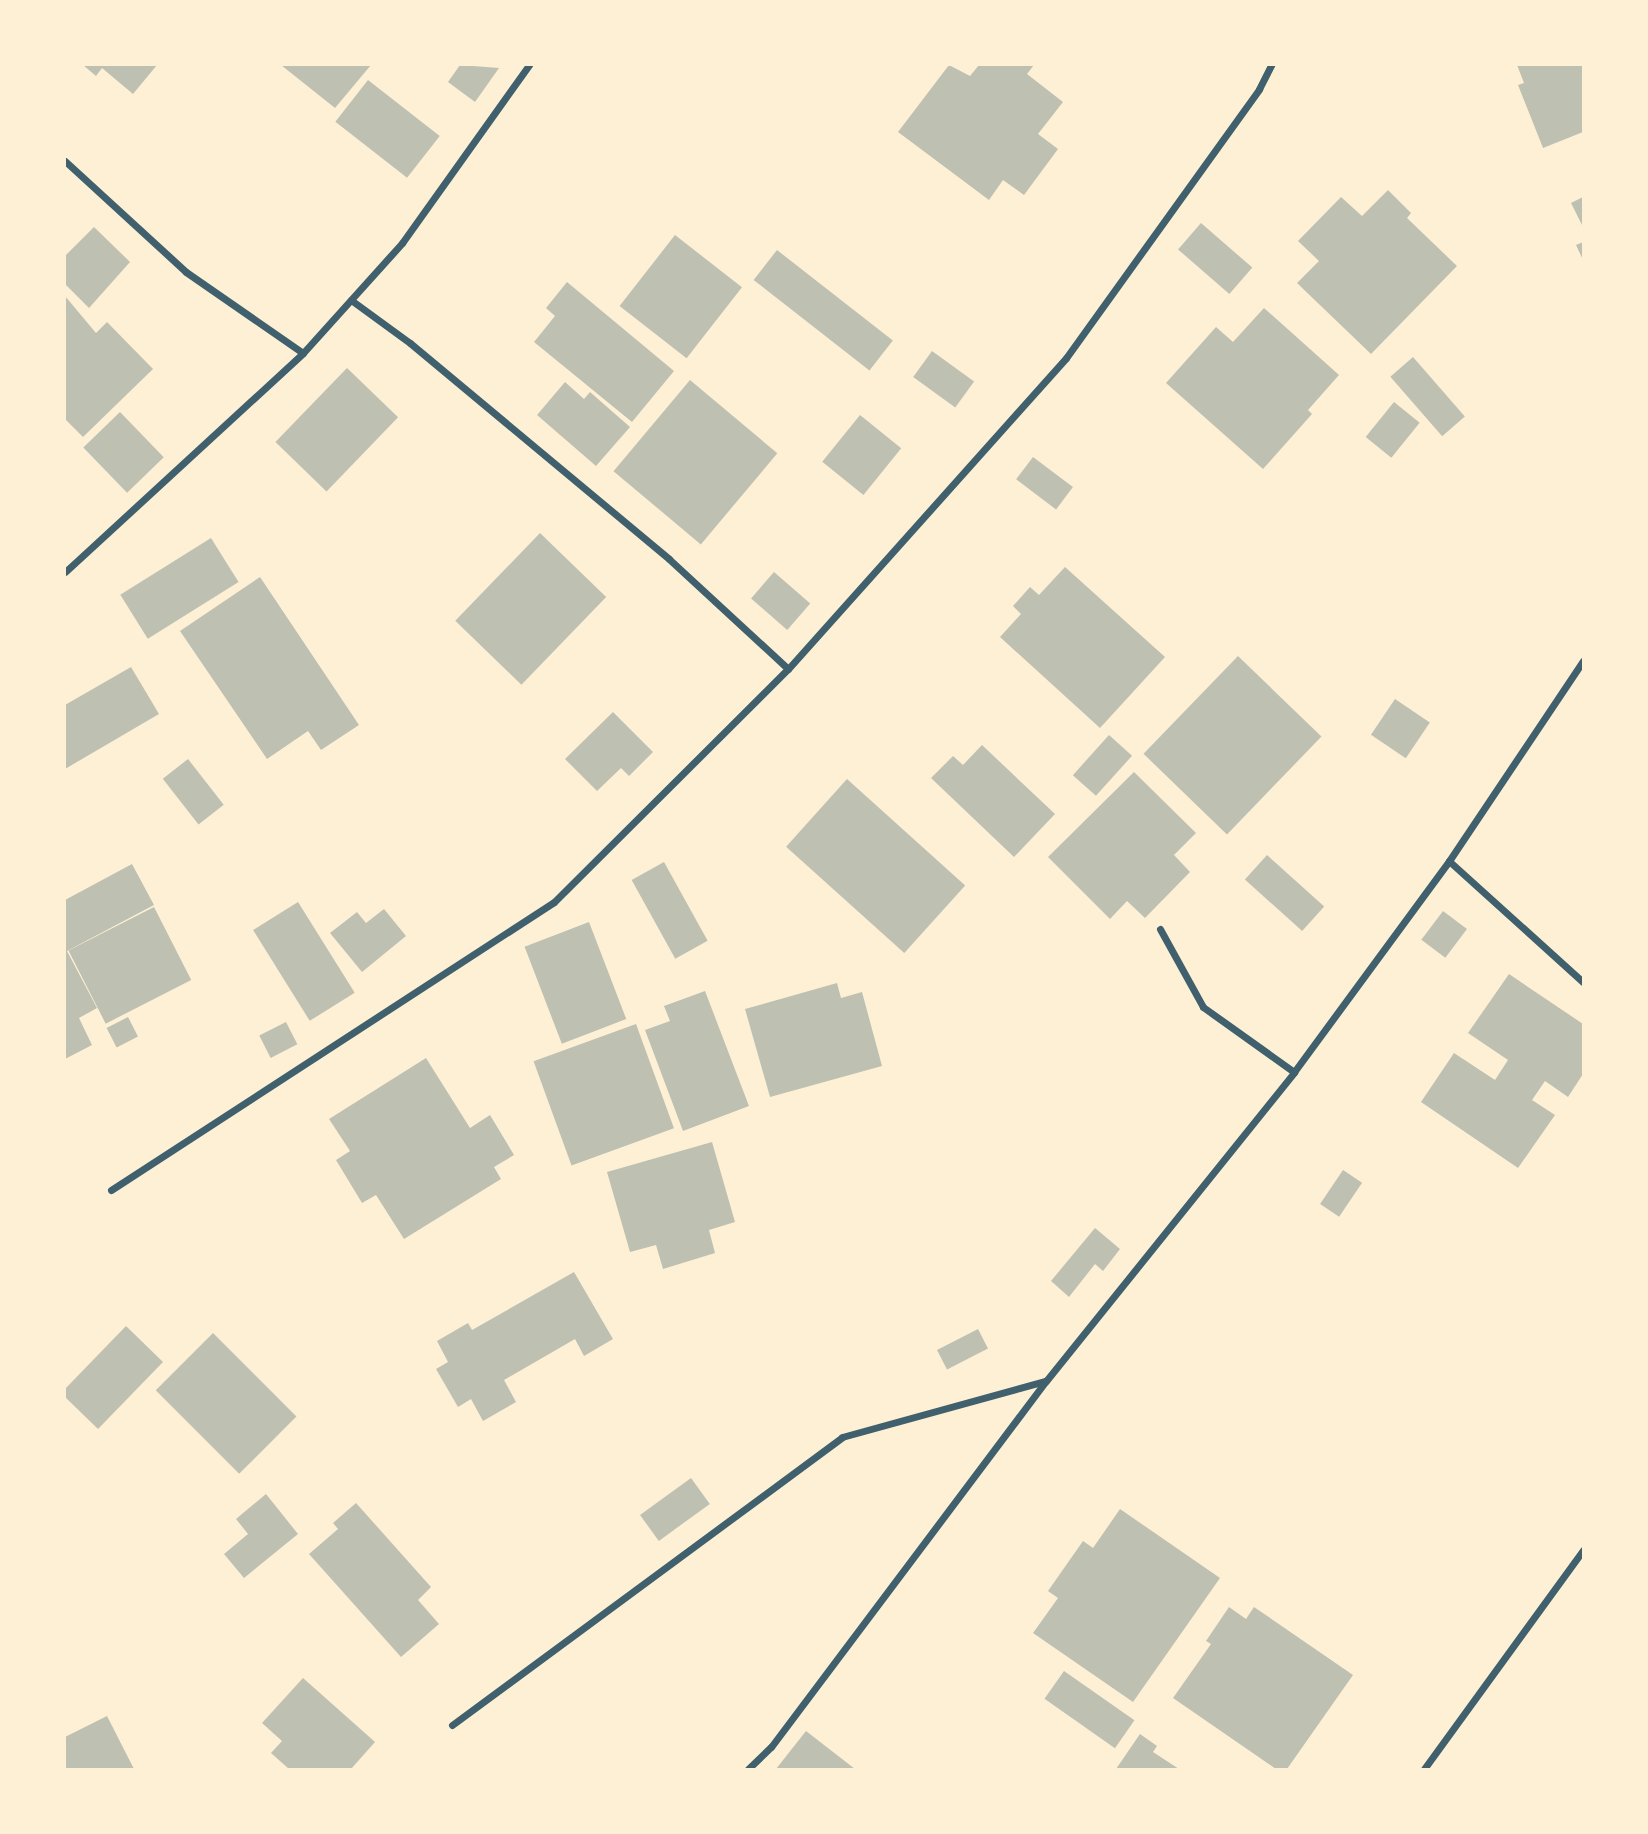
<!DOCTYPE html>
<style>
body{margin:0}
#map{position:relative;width:1648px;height:1834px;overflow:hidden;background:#fdf0d5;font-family:"Fira Sans Condensed",sans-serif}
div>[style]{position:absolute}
.building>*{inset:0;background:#bec0b2;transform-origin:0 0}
.minor>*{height:7px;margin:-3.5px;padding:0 3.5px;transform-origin:3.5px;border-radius:3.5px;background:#3f606c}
span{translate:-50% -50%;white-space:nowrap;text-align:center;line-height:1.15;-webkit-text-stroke:5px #fdf0d5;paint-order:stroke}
.frame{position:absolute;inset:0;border:66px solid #fdf0d5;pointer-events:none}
</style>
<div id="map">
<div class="building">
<i style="clip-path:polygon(83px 65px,157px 65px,133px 94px,102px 68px,96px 76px)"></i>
<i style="clip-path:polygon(281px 65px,371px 65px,335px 108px)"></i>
<i style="clip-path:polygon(460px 65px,499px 68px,475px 102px,448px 82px)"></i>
<i style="clip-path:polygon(949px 65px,970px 76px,979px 65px,1034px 65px,1027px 74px,1063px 102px,1038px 134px,1058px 149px,1024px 195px,1003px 180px,989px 200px,898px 132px)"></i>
<i style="clip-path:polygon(1517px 65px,1583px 65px,1583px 132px,1543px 148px,1518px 85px,1524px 83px)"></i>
<i style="left:368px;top:80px;width:91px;height:53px;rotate:38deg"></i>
<i style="clip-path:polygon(1388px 190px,1411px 213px,1407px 218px,1457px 266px,1371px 354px,1297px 283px,1319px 261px,1298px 241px,1341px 197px,1362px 216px)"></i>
<i style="clip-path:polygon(1583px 197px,1583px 227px,1571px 203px)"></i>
<i style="left:1201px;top:223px;width:68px;height:35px;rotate:41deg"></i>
<i style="clip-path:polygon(94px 227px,130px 262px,89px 308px,65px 284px,65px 256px)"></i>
<i style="left:675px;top:235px;width:85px;height:90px;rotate:38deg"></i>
<i style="clip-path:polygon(1583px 242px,1583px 260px,1576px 245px)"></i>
<i style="left:777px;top:250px;width:147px;height:38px;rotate:38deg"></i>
<i style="clip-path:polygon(567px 282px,674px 371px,632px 422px,534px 342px,555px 316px,546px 308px)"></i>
<i style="clip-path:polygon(65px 296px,96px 333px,107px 322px,153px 369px,83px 437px,65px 419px)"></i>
<i style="clip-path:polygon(1264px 308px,1339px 375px,1308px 410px,1312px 414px,1263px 469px,1166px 383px,1216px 327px,1233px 342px)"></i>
<i style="left:932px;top:351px;width:52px;height:32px;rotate:36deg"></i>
<i style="left:1413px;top:357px;width:79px;height:30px;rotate:49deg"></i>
<i style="left:347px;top:368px;width:71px;height:103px;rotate:44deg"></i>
<i style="left:690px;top:380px;width:114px;height:119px;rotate:40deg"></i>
<i style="clip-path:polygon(565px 382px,584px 399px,590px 392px,630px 427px,596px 466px,537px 415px)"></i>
<i style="left:1394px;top:402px;width:33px;height:45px;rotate:39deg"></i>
<i style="left:120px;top:412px;width:63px;height:51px;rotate:46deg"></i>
<i style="left:860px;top:415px;width:53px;height:60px;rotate:39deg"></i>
<i style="left:1033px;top:457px;width:50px;height:28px;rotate:37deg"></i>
<i style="left:540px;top:533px;width:92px;height:122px;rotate:44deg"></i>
<i style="left:211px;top:538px;width:52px;height:107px;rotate:58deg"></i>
<i style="clip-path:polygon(1065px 567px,1165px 657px,1100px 728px,1000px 637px,1021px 614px,1013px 606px,1030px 587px,1039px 595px)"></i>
<i style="left:774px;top:572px;width:48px;height:35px;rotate:41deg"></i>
<i style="clip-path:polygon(260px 577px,359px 725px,321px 750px,308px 731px,267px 759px,180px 631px)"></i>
<i style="left:1238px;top:656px;width:116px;height:136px;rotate:44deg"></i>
<i style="clip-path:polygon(131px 667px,159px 714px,65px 769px,65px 705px)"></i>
<i style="left:1395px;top:699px;width:42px;height:43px;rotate:34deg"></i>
<i style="clip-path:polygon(613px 712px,653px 752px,629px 776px,621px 768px,597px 791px,565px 759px)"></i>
<i style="left:1109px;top:735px;width:31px;height:54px;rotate:42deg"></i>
<i style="clip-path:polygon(982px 745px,1055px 814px,1014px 857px,931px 778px,953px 756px,963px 765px)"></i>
<i style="left:188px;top:759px;width:58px;height:32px;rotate:52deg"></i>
<i style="clip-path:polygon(1134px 772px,1196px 833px,1174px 855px,1190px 872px,1145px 918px,1127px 901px,1110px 919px,1048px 857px)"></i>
<i style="left:847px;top:779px;width:159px;height:91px;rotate:42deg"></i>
<i style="left:1267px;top:855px;width:77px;height:33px;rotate:42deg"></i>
<i style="left:664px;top:862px;width:90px;height:37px;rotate:61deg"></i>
<i style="clip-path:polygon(132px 864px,154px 905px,67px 951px,97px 1008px,79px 1018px,92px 1045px,65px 1059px,65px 900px)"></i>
<i style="left:298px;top:902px;width:107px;height:53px;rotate:58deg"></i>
<i style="left:154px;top:907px;width:82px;height:96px;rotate:63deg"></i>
<i style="clip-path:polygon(384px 909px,406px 936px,362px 972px,330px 933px,357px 912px,366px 923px)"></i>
<i style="left:1443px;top:911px;width:30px;height:36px;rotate:37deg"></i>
<i style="left:589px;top:922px;width:104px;height:69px;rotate:69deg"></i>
<i style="clip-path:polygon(1509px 974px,1583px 1024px,1583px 1074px,1568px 1097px,1545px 1081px,1532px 1100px,1555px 1115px,1518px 1168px,1421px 1102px,1454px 1053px,1495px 1080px,1508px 1060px,1468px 1033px)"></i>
<i style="clip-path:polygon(837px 983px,841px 998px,862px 992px,882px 1066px,770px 1097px,745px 1009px)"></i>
<i style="clip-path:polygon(705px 991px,749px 1106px,683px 1131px,645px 1030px,670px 1021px,664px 1006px)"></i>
<i style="left:128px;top:1017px;width:22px;height:24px;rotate:63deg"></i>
<i style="left:286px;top:1022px;width:25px;height:30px;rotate:63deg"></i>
<i style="left:636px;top:1024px;width:111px;height:109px;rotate:70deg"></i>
<i style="clip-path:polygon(426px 1058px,470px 1128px,490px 1115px,514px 1155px,494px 1167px,501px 1179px,404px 1239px,376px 1195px,362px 1203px,336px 1160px,350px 1151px,329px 1119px)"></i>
<i style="clip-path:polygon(712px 1142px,735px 1222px,709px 1230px,715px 1253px,663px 1269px,656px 1245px,630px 1252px,607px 1172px)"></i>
<i style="left:1343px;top:1170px;width:23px;height:41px;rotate:34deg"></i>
<i style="clip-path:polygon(1095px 1228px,1120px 1249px,1103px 1271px,1095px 1264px,1069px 1297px,1051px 1281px)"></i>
<i style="clip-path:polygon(574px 1272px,613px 1339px,584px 1356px,575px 1339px,504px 1380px,516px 1402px,483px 1421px,471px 1399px,458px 1407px,436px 1369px,448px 1362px,437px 1341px,468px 1323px,472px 1330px)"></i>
<i style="clip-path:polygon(126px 1326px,163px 1362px,98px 1429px,65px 1397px,65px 1389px)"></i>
<i style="left:978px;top:1329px;width:22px;height:46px;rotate:63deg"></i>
<i style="left:213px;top:1333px;width:118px;height:81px;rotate:45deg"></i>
<i style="left:691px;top:1478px;width:32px;height:63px;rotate:54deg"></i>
<i style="clip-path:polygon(266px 1494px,298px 1534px,244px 1578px,224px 1554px,248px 1534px,236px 1519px)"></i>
<i style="clip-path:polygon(356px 1503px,431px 1587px,418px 1600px,439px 1624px,401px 1657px,309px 1554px,338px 1529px,333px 1523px)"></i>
<i style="clip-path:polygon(1120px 1509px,1220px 1578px,1133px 1702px,1033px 1633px,1058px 1598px,1048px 1591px,1083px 1541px,1093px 1548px)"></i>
<i style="clip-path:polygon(1229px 1607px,1246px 1619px,1254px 1607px,1353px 1675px,1287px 1769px,1276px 1769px,1173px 1698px,1211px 1644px,1206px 1641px)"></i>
<i style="left:1064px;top:1671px;width:86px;height:34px;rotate:35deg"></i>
<i style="clip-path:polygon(303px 1678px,375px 1742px,351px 1769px,289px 1769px,271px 1753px,282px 1741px,262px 1723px)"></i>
<i style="clip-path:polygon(107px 1716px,134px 1769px,65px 1769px,65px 1737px)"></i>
<i style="clip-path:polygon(806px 1731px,855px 1769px,776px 1769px)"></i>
<i style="clip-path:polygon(1140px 1734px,1157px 1746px,1153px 1752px,1179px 1769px,1116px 1769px)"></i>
</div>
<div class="minor">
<i style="left:65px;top:161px;width:164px;rotate:42.5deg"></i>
<i style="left:186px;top:272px;width:142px;rotate:34.7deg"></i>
<i style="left:351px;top:300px;width:73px;rotate:36.1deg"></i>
<i style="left:410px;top:343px;width:337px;rotate:39.8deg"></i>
<i style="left:669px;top:559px;width:162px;rotate:42.7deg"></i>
<i style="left:65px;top:572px;width:323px;rotate:-42.6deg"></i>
<i style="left:303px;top:353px;width:148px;rotate:-48deg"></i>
<i style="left:402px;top:243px;width:219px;rotate:-54.5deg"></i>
<i style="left:1449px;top:861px;width:181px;rotate:42.1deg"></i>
<i style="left:1160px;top:929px;width:89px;rotate:61.1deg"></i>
<i style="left:1203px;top:1007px;width:112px;rotate:35.5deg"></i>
<i style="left:111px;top:1190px;width:528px;rotate:-33.03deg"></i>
<i style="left:554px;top:902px;width:330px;rotate:-44.9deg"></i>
<i style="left:788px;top:669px;width:417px;rotate:-48.2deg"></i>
<i style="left:1066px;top:358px;width:331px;rotate:-54.3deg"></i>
<i style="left:1259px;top:89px;width:27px;rotate:-63deg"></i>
<i style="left:452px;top:1725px;width:485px;rotate:-36.4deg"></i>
<i style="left:842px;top:1437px;width:211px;rotate:-15.4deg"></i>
<i style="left:748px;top:1769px;width:32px;rotate:-44deg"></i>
<i style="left:771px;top:1747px;width:458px;rotate:-53.1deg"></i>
<i style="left:1046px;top:1381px;width:396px;rotate:-51.2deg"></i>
<i style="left:1294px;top:1072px;width:262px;rotate:-53.7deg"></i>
<i style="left:1449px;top:861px;width:241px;rotate:-56.2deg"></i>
<i style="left:1424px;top:1769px;width:271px;rotate:-54deg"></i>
</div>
<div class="frame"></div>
</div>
